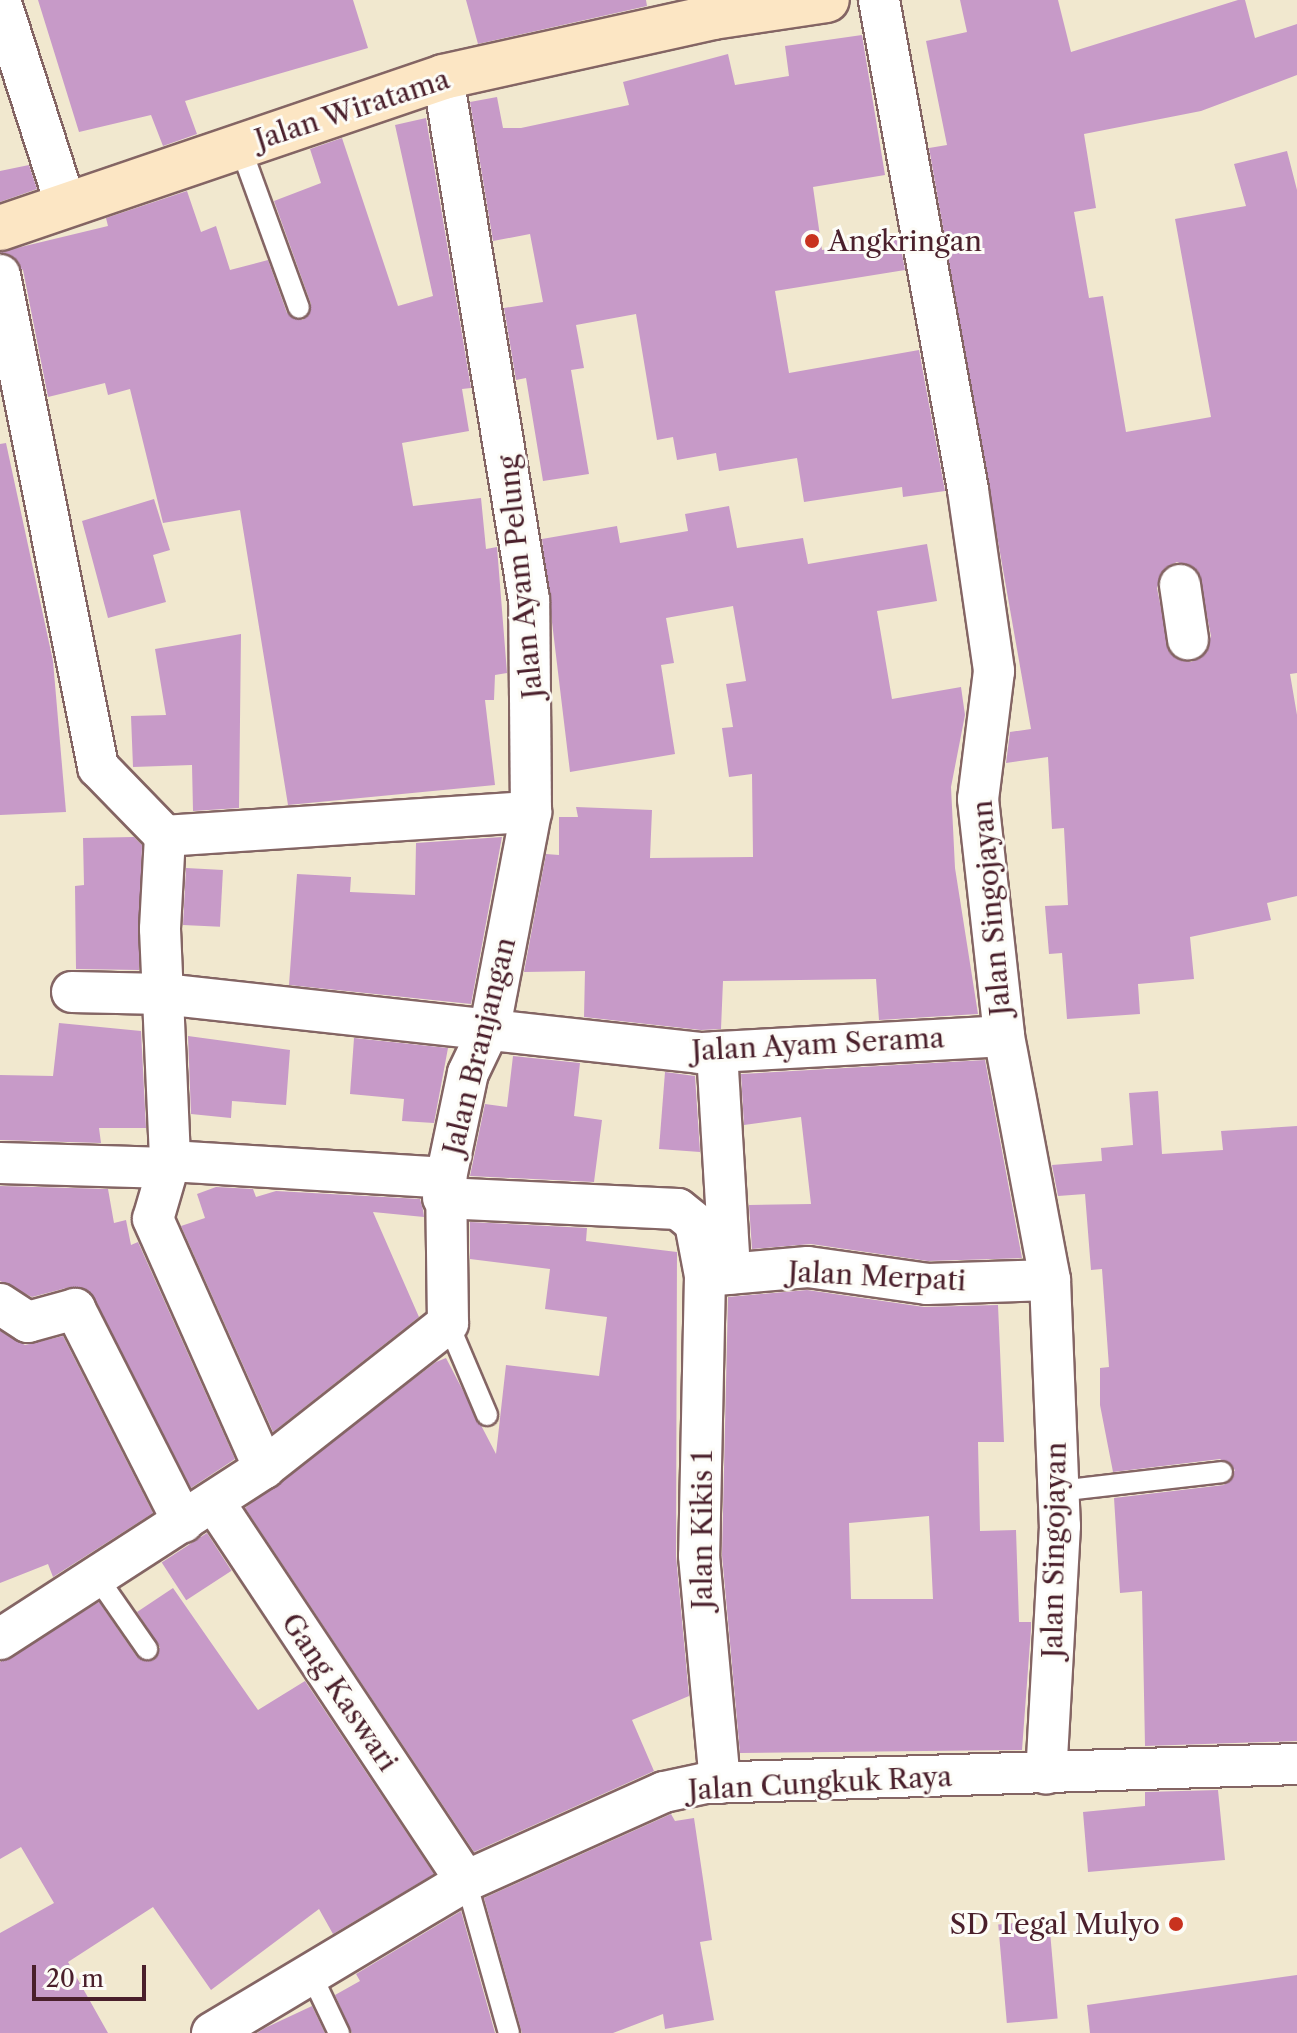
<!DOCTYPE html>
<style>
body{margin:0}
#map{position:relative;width:1297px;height:2033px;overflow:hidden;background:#f1e8cf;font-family:"Libre Caslon Text",serif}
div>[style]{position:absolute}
.building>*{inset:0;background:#c79ac8;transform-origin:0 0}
.roads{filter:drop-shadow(2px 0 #846564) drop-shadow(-2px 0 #846564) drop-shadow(0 2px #846564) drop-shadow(0 -2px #846564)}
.lane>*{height:20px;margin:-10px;padding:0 10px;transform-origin:10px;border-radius:10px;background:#fff}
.street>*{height:40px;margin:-20px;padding:0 20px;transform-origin:20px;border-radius:20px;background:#fff}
.secondary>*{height:44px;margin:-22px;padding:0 22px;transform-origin:22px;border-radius:22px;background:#fce6c4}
.dots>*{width:22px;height:22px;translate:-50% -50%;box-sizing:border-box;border:4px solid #fdfcf7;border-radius:50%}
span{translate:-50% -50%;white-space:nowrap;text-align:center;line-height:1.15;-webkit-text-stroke:6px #fdfcf7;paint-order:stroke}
.street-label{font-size:28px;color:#4a1f2b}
.poi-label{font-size:28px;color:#4a1f2b}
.left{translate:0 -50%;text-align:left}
.right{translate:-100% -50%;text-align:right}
.scale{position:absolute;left:32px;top:1965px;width:114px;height:36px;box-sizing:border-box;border:4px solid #4a1f2b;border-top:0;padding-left:10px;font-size:24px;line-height:28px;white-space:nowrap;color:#4a1f2b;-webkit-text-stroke:6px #fdfcf7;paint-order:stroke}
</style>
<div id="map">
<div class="building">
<i style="clip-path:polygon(38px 0,353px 0,368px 48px,185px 101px,197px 134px,163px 146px,151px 115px,79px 132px)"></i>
<i style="clip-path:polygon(466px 0,646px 0,647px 6px,478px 44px)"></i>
<i style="clip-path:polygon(evenodd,960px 0,1058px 0,1071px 52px,1238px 0,1245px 0,1255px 38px,1297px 24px,1297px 75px,1201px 111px,1084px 134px,1096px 208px,1074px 212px,1089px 298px,1103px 296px,1126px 432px,1211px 417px,1175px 219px,1246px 206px,1234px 164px,1287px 151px,1297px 190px,1297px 673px,1290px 674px,1297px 715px,1297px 896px,1267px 903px,1271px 920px,1190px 937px,1194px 979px,1138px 984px,1140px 1014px,1067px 1019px,1062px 953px,1049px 954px,1045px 906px,1068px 905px,1064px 828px,1052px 829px,1048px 757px,1006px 763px,1010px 732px,1031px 729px,929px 148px,947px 145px,926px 41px,967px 32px,960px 0,1177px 562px,1198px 571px,1211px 636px,1203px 656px,1191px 662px,1170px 653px,1157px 588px,1165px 568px,1177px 562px)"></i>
<i style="clip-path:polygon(862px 35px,885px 175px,813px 187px,822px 250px,899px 237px,905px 270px,775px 291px,789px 373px,919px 350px,945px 491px,903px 497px,902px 487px,804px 502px,797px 458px,719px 471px,716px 453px,677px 460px,673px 437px,657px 440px,636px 314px,576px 325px,584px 368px,571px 370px,589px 474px,543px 481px,526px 378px,516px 380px,504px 308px,543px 302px,530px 234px,493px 241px,470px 102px,497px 97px,503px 128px,521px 128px,629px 105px,623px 82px,728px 54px,735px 85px,789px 76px,785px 46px)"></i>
<i style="clip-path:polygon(426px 118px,471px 388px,462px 389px,469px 431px,402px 443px,413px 506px,481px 498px,486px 549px,497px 547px,507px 673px,495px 675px,494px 700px,485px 700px,495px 785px,288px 805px,240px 510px,163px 523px,130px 389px,108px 395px,105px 383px,48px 397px,23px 270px,0 252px,108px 226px,106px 218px,187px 191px,201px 232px,216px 226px,230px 270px,268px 260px,287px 313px,303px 320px,311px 304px,274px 201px,321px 183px,310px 149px,342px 138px,398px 306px,433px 296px,395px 125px)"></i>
<i style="clip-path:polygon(29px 165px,37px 189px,0 202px,0 171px)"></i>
<i style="clip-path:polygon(6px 443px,53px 661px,66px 812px,0 815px,0 444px)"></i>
<i style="clip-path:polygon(154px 499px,170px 550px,153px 555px,166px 602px,108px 618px,82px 521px)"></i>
<i style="clip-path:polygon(729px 506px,737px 548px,803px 538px,808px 564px,927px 544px,937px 601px,877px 611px,892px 699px,961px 687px,965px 715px,951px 787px,955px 868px,978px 1014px,879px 1020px,876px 979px,723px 981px,721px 1029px,701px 1030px,584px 1017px,585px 971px,524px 972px,546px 854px,559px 855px,559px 817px,578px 817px,576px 807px,652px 810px,650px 858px,753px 857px,752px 774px,729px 777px,722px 728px,733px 727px,726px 684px,746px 681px,733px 606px,666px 618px,674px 663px,661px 665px,675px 754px,570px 772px,542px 539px,617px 526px,620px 543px,688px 531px,685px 514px)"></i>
<i style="clip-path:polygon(241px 634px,239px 808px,193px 811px,192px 765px,133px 767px,131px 716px,166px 715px,155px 649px)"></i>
<i style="clip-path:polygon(134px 837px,142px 845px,139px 970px,76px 969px,75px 886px,84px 885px,83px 838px)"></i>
<i style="clip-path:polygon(502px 837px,471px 1004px,289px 985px,297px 874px,351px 877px,350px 892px,415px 895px,416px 843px)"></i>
<i style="left:186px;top:868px;width:37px;height:57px;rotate:3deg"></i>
<i style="clip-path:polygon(59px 1023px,141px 1031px,146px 1128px,99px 1128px,101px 1143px,0 1140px,0 1075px,53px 1076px)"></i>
<i style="clip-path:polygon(188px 1036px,290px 1050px,286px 1105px,232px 1101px,231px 1118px,191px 1114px)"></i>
<i style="clip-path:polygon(354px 1038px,448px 1048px,434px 1123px,402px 1121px,404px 1099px,350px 1094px)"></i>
<i style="clip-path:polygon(513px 1056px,580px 1063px,574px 1116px,602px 1120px,594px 1182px,470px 1176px,485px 1104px,507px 1107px)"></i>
<i style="clip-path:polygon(985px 1060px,1022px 1258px,928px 1261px,811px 1244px,752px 1249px,749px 1205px,811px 1204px,801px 1117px,744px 1125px,741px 1074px)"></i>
<i style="clip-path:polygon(665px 1072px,695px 1076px,700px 1152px,659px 1149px)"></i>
<i style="clip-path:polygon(1158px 1091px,1162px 1154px,1223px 1150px,1221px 1131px,1297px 1126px,1297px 1741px,1145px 1746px,1142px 1591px,1120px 1593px,1114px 1498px,1224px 1485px,1235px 1470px,1220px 1459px,1113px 1472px,1100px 1405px,1100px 1368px,1109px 1367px,1102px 1269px,1091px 1270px,1085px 1194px,1058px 1196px,1052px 1165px,1102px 1161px,1101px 1148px,1133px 1145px,1129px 1093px)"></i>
<i style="clip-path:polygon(0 1186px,108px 1189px,114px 1223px,126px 1220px,131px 1245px,138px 1242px,235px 1459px,191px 1488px,89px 1291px,70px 1287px,32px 1297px,0 1281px)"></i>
<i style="clip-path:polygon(216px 1187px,253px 1189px,256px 1197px,276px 1191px,420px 1199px,423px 1210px,424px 1217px,373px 1212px,419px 1317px,273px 1432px,181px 1226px,205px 1218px,197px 1194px)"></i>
<i style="clip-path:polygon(470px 1222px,587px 1228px,586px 1241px,677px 1252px,676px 1556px,689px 1696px,632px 1720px,654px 1771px,474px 1852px,245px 1508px,436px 1362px,446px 1358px,496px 1454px,506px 1365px,599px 1376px,607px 1317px,545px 1309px,550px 1269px,470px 1259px)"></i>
<i style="clip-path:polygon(evenodd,807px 1290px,924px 1307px,998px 1305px,1004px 1442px,978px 1442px,980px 1531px,1016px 1530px,1019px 1622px,1031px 1622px,1031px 1629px,1022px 1750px,740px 1753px,722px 1555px,728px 1297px,807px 1290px,929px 1516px,933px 1599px,851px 1599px,849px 1523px,929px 1516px)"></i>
<i style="clip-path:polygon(0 1331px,25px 1345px,63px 1336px,153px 1513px,53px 1577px,48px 1564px,0 1583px)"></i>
<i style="left:207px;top:1533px;width:45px;height:54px;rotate:57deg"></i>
<i style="clip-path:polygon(173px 1588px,258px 1710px,305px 1681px,434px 1874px,333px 1934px,319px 1909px,211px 1990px,153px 1907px,68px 1962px,108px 2033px,0 2033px,0 1933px,54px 1903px,21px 1847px,0 1859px,0 1662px,99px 1602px,137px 1657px,154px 1660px,160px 1647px,137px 1612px)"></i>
<i style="clip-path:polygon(1218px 1790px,1225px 1860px,1088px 1872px,1083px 1812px,1145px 1806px,1145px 1792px)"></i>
<i style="clip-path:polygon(671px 1814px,675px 1821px,694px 1818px,712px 1940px,700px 1942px,714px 2020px,665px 2029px,663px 2014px,613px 2033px,522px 2033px,484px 1898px)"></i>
<i style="clip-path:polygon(461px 1911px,495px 2033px,352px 2033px,335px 1995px,360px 1981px,356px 1974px)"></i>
<i style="left:1049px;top:1920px;width:99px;height:51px;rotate:85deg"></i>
<i style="clip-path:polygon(1297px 1975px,1297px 2033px,1090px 2033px,1087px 2005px)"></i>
<i style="clip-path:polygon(312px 2006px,325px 2033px,257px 2033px,265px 2028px)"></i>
</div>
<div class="roads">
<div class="lane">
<i style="left:240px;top:146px;width:172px;rotate:70deg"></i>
<i style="left:448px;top:1323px;width:100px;rotate:67deg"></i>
<i style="left:1059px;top:1491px;width:164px;rotate:-6.6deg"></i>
<i style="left:97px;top:1577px;width:88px;rotate:55.2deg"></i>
<i style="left:466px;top:1881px;width:158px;rotate:74.2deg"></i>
<i style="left:310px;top:1972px;width:68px;rotate:64.6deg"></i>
</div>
<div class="street">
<i style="left:0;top:0;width:215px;rotate:72.2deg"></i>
<i style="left:879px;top:0;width:498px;rotate:79.7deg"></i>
<i style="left:968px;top:490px;width:183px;rotate:81.8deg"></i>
<i style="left:994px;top:671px;width:129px;rotate:97.1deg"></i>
<i style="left:978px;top:799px;width:238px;rotate:83.7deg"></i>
<i style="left:1004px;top:1036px;width:248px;rotate:79.3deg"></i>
<i style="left:1050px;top:1280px;width:246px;rotate:87.7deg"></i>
<i style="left:1060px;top:1526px;width:248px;rotate:93.2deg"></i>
<i style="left:0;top:275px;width:502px;rotate:78.73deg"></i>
<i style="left:98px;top:767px;width:96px;rotate:45.8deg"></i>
<i style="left:165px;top:836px;width:93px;rotate:93.1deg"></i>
<i style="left:160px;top:929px;width:232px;rotate:87.5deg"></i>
<i style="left:170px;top:1161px;width:60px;rotate:106.3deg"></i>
<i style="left:153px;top:1219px;width:273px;rotate:66deg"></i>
<i style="left:1180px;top:585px;width:55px;rotate:81.6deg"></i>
<i style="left:165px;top:836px;width:367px;rotate:-3.8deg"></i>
<i style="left:531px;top:812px;width:212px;rotate:-90.5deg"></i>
<i style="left:529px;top:600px;width:530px;rotate:-99.34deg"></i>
<i style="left:72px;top:992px;width:91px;rotate:1.3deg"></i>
<i style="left:163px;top:994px;width:540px;rotate:6.27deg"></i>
<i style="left:700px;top:1053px;width:304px;rotate:-3.2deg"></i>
<i style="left:717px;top:1052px;width:222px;rotate:86.6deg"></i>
<i style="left:170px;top:1161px;width:277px;rotate:3.5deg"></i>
<i style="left:0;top:1163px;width:168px;rotate:1.7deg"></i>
<i style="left:443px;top:1198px;width:235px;rotate:2.7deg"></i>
<i style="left:678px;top:1209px;width:22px;rotate:39deg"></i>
<i style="left:695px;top:1223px;width:54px;rotate:79.3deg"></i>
<i style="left:705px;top:1276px;width:280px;rotate:91.2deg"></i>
<i style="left:699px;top:1556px;width:228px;rotate:84.7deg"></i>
<i style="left:705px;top:1276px;width:103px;rotate:-5deg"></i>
<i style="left:808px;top:1267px;width:120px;rotate:8.1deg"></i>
<i style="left:927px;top:1284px;width:123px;rotate:-1.9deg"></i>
<i style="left:0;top:1304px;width:33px;rotate:33deg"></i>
<i style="left:28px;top:1322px;width:49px;rotate:-15.5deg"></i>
<i style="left:75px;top:1309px;width:239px;rotate:63.1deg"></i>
<i style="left:214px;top:1502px;width:455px;rotate:56.4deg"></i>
<i style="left:0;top:1639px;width:315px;rotate:-32.9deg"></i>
<i style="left:264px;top:1468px;width:234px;rotate:-38.2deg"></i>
<i style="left:448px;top:1323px;width:145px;rotate:-90.8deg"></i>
<i style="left:446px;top:1178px;width:107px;rotate:-78.2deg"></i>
<i style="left:468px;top:1073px;width:51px;rotate:-64.4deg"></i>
<i style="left:490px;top:1027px;width:219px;rotate:-79.2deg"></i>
<i style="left:212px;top:2033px;width:296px;rotate:-30.9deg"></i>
<i style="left:466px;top:1881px;width:217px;rotate:-24.2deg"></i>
<i style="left:664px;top:1792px;width:43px;rotate:-12.1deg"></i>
<i style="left:706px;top:1783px;width:591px;rotate:-1.84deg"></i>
</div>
<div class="secondary">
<i style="left:0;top:228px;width:468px;rotate:-18.8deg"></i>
<i style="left:443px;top:77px;width:277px;rotate:-12.5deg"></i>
<i style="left:713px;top:17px;width:115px;rotate:-8.5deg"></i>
</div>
</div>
<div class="dots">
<i style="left:812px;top:241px;background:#c8321e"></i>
<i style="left:1176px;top:1924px;background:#c8321e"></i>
</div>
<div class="street-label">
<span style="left:352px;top:109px;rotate:-18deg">Jalan Wiratama</span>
<span style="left:520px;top:577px;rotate:-96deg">Jalan Ayam Pelung</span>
<span style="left:991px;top:908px;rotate:-95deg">Jalan Singojayan</span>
<span style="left:818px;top:1044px;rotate:-3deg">Jalan Ayam Serama</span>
<span style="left:479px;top:1046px;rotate:-76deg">Jalan Branjangan</span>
<span style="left:877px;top:1276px;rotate:3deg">Jalan Merpati</span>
<span style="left:702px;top:1530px;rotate:-90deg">Jalan Kikis 1</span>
<span style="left:1054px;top:1550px;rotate:-89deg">Jalan Singojayan</span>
<span style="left:340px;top:1692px;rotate:56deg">Gang Kaswari</span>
<span style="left:820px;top:1783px;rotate:-3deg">Jalan Cungkuk Raya</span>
</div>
<div class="poi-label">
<span class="left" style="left:828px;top:241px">Angkringan</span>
<span class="right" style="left:1160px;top:1924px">SD Tegal Mulyo</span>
</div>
<div class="scale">20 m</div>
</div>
